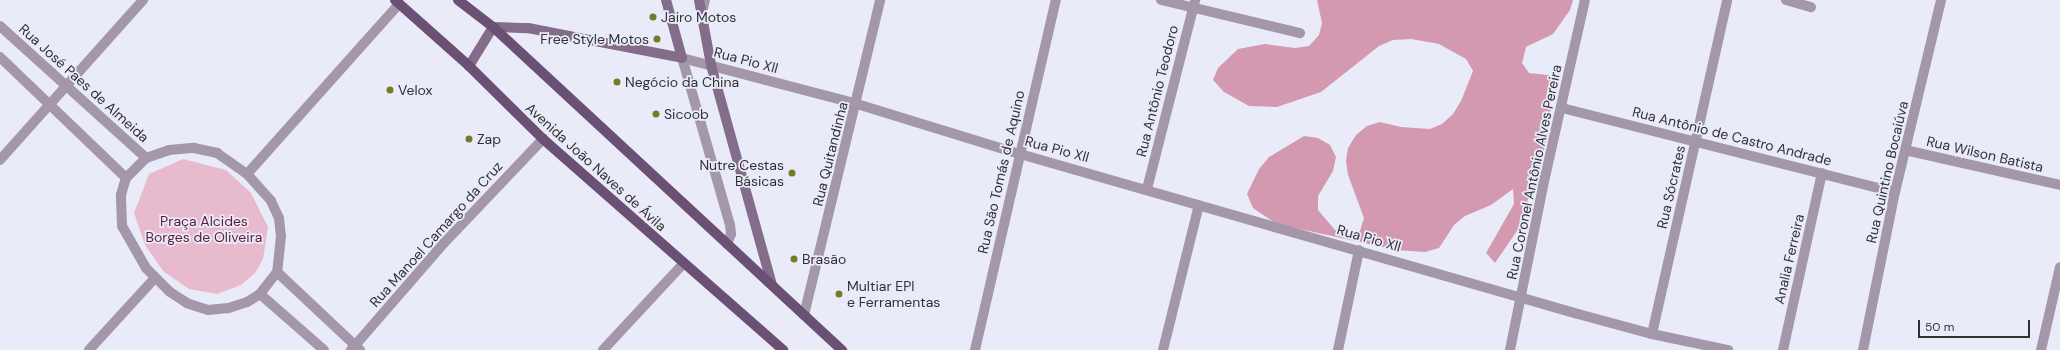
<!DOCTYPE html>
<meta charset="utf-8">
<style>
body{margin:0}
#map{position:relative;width:2060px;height:350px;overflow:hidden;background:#eaebf8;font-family:"DM Sans",sans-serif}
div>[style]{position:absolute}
.green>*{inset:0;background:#e8bacd}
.forest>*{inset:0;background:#d299b1}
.minor>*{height:10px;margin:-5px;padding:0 5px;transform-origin:5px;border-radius:5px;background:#a597aa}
.tertiary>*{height:10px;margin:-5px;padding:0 5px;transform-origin:5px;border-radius:5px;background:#a597aa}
.secondary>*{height:10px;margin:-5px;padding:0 5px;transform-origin:5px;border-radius:5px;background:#836d8a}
.primary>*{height:10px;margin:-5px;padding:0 5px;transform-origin:5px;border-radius:5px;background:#6a5073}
.dots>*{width:11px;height:11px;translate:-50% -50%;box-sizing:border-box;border:2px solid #eaebf8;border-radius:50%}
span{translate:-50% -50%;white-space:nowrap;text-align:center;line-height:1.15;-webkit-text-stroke:3.5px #eaebf8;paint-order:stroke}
.poi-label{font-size:14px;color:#303135}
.left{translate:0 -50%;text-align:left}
.right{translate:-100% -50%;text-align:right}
.street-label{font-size:14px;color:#303135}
.park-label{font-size:14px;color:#5c1a3d}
.scale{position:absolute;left:1918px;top:320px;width:112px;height:18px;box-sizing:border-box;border:2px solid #303135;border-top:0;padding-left:5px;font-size:12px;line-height:14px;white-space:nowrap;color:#303135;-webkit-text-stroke:3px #eaebf8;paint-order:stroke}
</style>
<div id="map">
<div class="green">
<i style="clip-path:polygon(183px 159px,226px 170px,251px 193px,268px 227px,263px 259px,255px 273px,241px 285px,217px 294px,189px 289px,163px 271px,145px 245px,134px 213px,149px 174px)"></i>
</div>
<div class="forest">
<i style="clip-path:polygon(1317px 0,1573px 0,1570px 10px,1553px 34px,1526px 47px,1522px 63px,1529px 73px,1557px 76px,1552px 88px,1550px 115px,1537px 192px,1528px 199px,1523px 222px,1495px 263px,1486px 253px,1514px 204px,1513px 189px,1491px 205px,1465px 216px,1454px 225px,1439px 248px,1425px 252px,1396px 250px,1277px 224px,1253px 208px,1247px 194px,1259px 169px,1269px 157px,1304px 136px,1318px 138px,1330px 145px,1336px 157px,1333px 171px,1318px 196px,1318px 210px,1335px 230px,1347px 235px,1360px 231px,1364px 218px,1348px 175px,1346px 161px,1348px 148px,1356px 135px,1367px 126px,1380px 122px,1401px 127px,1430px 129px,1442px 124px,1453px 114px,1461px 101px,1473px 71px,1466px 59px,1439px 44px,1411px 39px,1393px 40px,1379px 46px,1321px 92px,1277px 107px,1249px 106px,1224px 92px,1213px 80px,1218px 68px,1238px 49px,1265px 44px,1295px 48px,1309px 46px,1319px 35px,1322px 23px)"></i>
</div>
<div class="minor">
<i style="left:1161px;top:0;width:143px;rotate:13.4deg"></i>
<i style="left:1786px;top:0;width:26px;rotate:16deg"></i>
<i style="left:702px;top:12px;width:12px;rotate:-76deg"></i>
<i style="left:1562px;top:108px;width:343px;rotate:14.2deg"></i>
<i style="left:1905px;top:150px;width:159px;rotate:12.7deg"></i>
<i style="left:0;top:160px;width:215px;rotate:-48.2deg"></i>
<i style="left:247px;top:174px;width:228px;rotate:-48.2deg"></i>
<i style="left:1147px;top:189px;width:195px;rotate:-75.7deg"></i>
<i style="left:804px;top:315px;width:324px;rotate:-76.4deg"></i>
<i style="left:1652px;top:334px;width:342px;rotate:-77.3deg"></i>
<i style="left:89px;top:350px;width:98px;rotate:-47.5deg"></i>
<i style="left:351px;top:350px;width:142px;rotate:-49deg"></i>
<i style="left:444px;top:243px;width:144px;rotate:-46.4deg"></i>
<i style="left:603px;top:350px;width:117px;rotate:-47.1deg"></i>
<i style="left:975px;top:350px;width:359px;rotate:-77deg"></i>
<i style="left:1163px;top:350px;width:149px;rotate:-76.1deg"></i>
<i style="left:1338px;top:350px;width:102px;rotate:-78.1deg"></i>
<i style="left:1510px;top:350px;width:167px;rotate:-78.6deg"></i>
<i style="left:1543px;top:186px;width:191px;rotate:-77.3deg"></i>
<i style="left:1783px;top:350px;width:181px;rotate:-77.6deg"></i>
<i style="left:1863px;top:350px;width:161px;rotate:-78.6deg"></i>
<i style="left:1895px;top:192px;width:197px;rotate:-76.5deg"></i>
<i style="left:2041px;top:350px;width:85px;rotate:-77.1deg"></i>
</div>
<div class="tertiary">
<i style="left:0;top:26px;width:197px;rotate:42.1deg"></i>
<i style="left:0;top:57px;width:175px;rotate:43.8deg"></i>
<i style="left:194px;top:148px;width:24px;rotate:12deg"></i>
<i style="left:217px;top:153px;width:37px;rotate:35deg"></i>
<i style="left:247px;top:174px;width:36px;rotate:48deg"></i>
<i style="left:271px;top:201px;width:19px;rotate:65deg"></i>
<i style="left:279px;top:218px;width:18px;rotate:84deg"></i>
<i style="left:281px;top:236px;width:36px;rotate:96deg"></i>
<i style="left:277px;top:272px;width:28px;rotate:128deg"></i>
<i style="left:260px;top:294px;width:15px;rotate:148deg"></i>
<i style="left:247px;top:302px;width:20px;rotate:162deg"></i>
<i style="left:228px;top:308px;width:20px;rotate:174deg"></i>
<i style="left:208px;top:310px;width:22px;rotate:-162deg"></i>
<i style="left:187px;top:303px;width:20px;rotate:-147deg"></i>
<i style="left:170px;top:292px;width:34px;rotate:-135deg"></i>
<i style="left:146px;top:268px;width:48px;rotate:-119.7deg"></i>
<i style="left:122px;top:226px;width:31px;rotate:-92deg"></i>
<i style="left:121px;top:195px;width:18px;rotate:-74deg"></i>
<i style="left:126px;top:178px;width:28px;rotate:-45deg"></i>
<i style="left:146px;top:158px;width:24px;rotate:-19deg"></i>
<i style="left:169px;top:150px;width:25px;rotate:-5deg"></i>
<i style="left:727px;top:244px;width:11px;rotate:-68deg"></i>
<i style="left:731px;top:234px;width:9px;rotate:-96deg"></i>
<i style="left:730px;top:225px;width:174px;rotate:-106deg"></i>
<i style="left:682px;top:58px;width:181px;rotate:14.7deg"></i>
<i style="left:857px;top:104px;width:170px;rotate:17.1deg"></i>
<i style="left:1020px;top:154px;width:580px;rotate:16deg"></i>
<i style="left:1578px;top:314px;width:77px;rotate:15.1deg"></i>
<i style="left:1652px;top:334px;width:78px;rotate:11.9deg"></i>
<i style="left:277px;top:272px;width:114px;rotate:43.2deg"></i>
<i style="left:260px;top:294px;width:85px;rotate:41.2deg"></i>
</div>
<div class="secondary">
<i style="left:699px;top:0;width:66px;rotate:79.5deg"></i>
<i style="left:711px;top:65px;width:228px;rotate:74.5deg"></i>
<i style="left:469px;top:66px;width:46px;rotate:-58.4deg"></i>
<i style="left:493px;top:27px;width:35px;rotate:2deg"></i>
<i style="left:528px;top:28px;width:157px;rotate:11deg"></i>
<i style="left:682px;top:58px;width:60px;rotate:-105.4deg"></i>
</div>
<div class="primary">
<i style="left:395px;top:0;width:99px;rotate:41.7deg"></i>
<i style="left:469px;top:66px;width:104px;rotate:44.6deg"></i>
<i style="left:543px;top:139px;width:320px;rotate:41.3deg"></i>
<i style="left:458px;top:0;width:44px;rotate:37.6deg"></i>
<i style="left:493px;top:27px;width:476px;rotate:42.8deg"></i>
</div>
<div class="dots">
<i style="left:653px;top:17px;background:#777b24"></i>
<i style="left:657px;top:39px;background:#777b24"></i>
<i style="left:617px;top:82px;background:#777b24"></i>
<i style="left:390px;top:90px;background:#777b24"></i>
<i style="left:656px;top:114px;background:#777b24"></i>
<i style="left:469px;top:139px;background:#777b24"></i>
<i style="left:792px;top:173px;background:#777b24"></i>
<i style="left:794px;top:259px;background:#777b24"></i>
<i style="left:839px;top:294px;background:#777b24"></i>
</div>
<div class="poi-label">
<span class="left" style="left:661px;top:17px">Jairo Motos</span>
<span class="right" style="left:649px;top:39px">Free Style Motos</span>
<span class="left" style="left:625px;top:82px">Negócio da China</span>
<span class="left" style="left:398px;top:90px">Velox</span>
<span class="left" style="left:664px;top:114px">Sicoob</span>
<span class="left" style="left:477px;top:139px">Zap</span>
<span class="right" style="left:784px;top:173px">Nutre Cestas<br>Básicas</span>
<span class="left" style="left:802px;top:259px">Brasão</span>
<span class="left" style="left:847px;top:294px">Multiar EPI<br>e Ferramentas</span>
</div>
<div class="street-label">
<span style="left:746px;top:60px;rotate:15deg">Rua Pio Xll</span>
<span style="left:84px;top:83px;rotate:42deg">Rua José Paes de Almeida</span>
<span style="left:1157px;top:91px;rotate:-76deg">Rua Antônio Teodoro</span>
<span style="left:1732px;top:136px;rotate:14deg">Rua Antônio de Castro Andrade</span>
<span style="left:1057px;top:149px;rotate:15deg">Rua Pio Xll</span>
<span style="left:830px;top:154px;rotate:-76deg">Rua Quitandinha</span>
<span style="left:1985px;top:154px;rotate:13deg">Rua Wilson Batista</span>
<span style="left:596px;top:167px;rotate:42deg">Avenida João Naves de Ávila</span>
<span style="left:1001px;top:172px;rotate:-77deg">Rua São Tomás de Aquino</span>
<span style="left:1534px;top:172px;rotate:-78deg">Rua Coronel Antônio Alves Pereira</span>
<span style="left:1887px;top:172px;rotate:-77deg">Rua Quintino Bocaiúva</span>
<span style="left:1671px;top:187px;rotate:-77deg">Rua Sócrates</span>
<span style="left:436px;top:234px;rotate:-48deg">Rua Manoel Camargo da Cruz</span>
<span style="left:1369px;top:238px;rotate:16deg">Rua Pio Xll</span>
<span style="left:1789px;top:259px;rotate:-77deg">Analia Ferreira</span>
</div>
<div class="park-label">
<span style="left:204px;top:229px">Praça Alcides<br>Borges de Oliveira</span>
</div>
<div class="scale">50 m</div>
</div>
